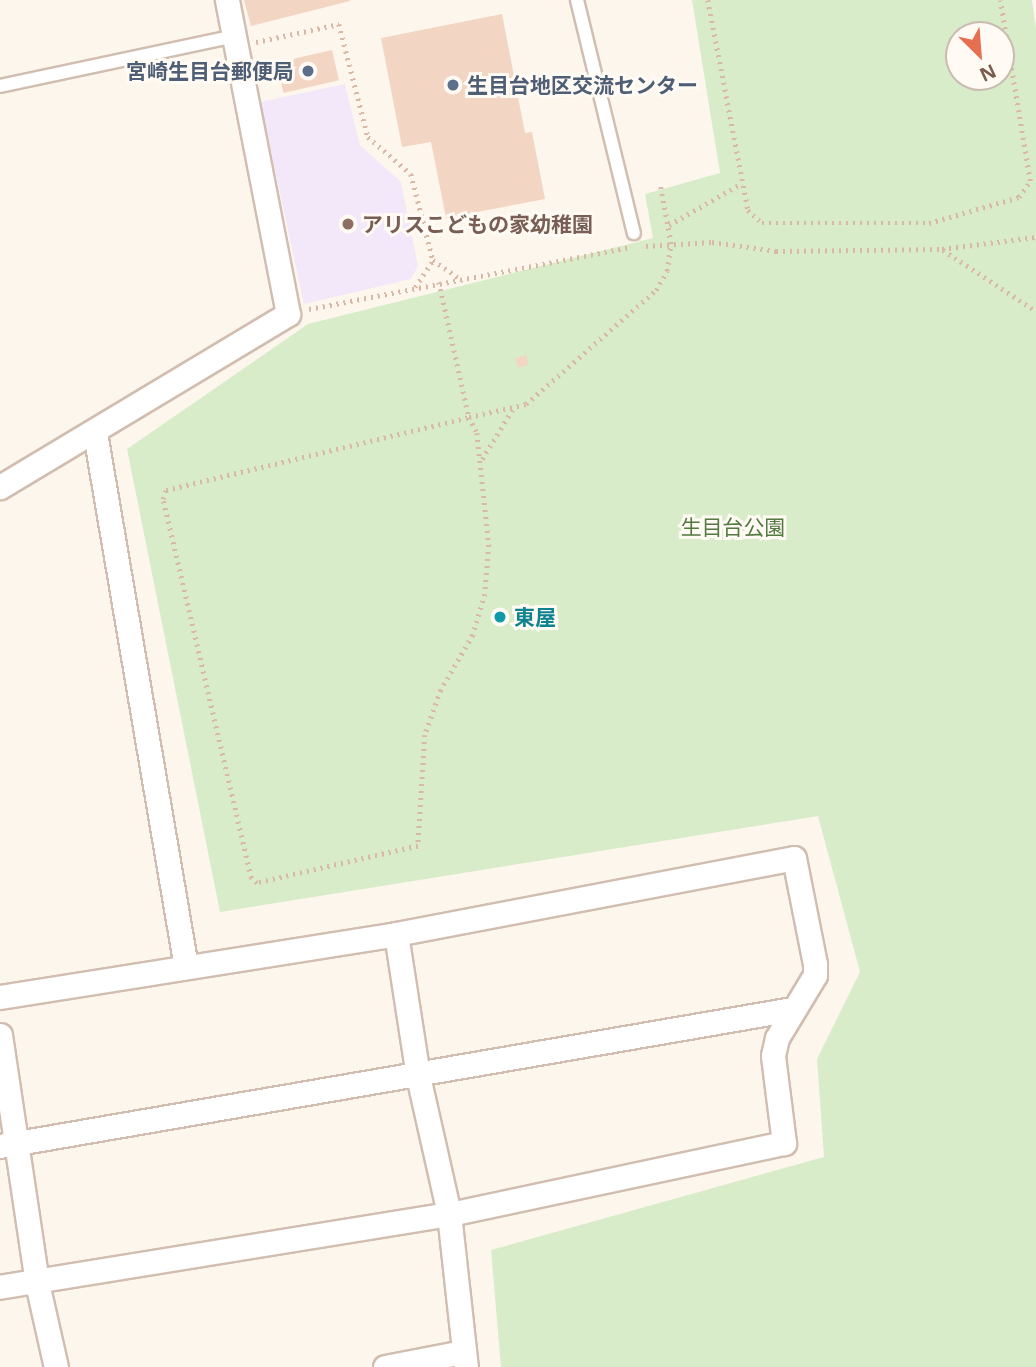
<!DOCTYPE html>
<meta charset="utf-8">
<style>
body{margin:0}
#map{position:relative;width:1036px;height:1367px;overflow:hidden;background:#fdf6ec;font-family:"Noto Sans","Noto Sans JP",sans-serif}
div>[style]{position:absolute}
.education>*{inset:0;background:#f3e8fa}
.green>*{inset:0;background:#d8ecc9}
.building>*{inset:0;background:#f3d5c3;transform-origin:0 0}
.path>*{height:4.5px;margin-top:-2.25px;transform-origin:0;background:repeating-linear-gradient(90deg,#d9b8a5 0 2px,transparent 0 7px)}
.roads{filter:drop-shadow(2px 0 #d1beb0) drop-shadow(-2px 0 #d1beb0) drop-shadow(0 2px #d1beb0) drop-shadow(0 -2px #d1beb0)}
.lane>*{height:12px;margin:-6px;padding:0 6px;transform-origin:6px;border-radius:6px;background:#fff}
.street>*{height:23px;margin:-11.5px;padding:0 11.5px;transform-origin:11.5px;border-radius:11.5px;background:#fff}
.dots>*{width:19px;height:19px;translate:-50% -50%;box-sizing:border-box;border:4px solid #fffaf3;border-radius:50%}
span{translate:-50% -50%;white-space:nowrap;text-align:center;line-height:1.15;-webkit-text-stroke:6px #fffaf3;paint-order:stroke}
.service-label{font-size:21px;color:#4e5e75;font-weight:700}
.right{translate:-100% -50%;text-align:right}
.left{translate:0 -50%;text-align:left}
.education-label{font-size:21px;color:#785e54;font-weight:700}
.park-label{font-size:21px;color:#537a41}
.culture-label{font-size:21px;color:#0d838f;font-weight:700}
.north{position:absolute;left:945px;top:21px;width:70px;height:70px;box-sizing:border-box;background:#fffaf3;border:2px solid #cabbb1;border-radius:50%;rotate:155deg;font-size:19px;font-weight:700;line-height:28px;text-align:center;color:#7a5c4d}
.north::after{content:'';display:block;margin:auto;width:24px;height:32px;background:#e76f51;clip-path:polygon(50% 0,100% 100%,50% 72%,0 100%)}
</style>
<div id="map">
<div class="education">
<i style="clip-path:polygon(345px 84px,360px 145px,401px 182px,418px 266px,411px 279px,304px 304px,260px 102px)"></i>
</div>
<div class="green">
<i style="clip-path:polygon(evenodd,692px 0,1032px 0,1036px 28px,1036px 1367px,501px 1367px,491px 1250px,824px 1157px,817px 1059px,860px 972px,818px 816px,220px 912px,127px 449px,308px 324px,653px 238px,645px 194px,720px 173px,692px 0,959px 35px,1001px 35px,1001px 77px,959px 77px,959px 35px)"></i>
</div>
<div class="building">
<i style="clip-path:polygon(244px 0,350px 0,350px 1px,251px 26px)"></i>
<i style="clip-path:polygon(502px 14px,525px 133px,532px 132px,545px 199px,446px 218px,431px 142px,402px 147px,381px 38px)"></i>
<i style="left:332px;top:50px;width:31px;height:57px;rotate:77deg"></i>
<i style="left:526px;top:355px;width:10px;height:11px;rotate:73deg"></i>
<i style="left:496px;top:611px;width:11px;height:9px;rotate:10deg"></i>
</div>
<div class="path">
<i style="left:708px;top:0;width:214px;rotate:79.2deg"></i>
<i style="left:748px;top:210px;width:19px;rotate:43deg"></i>
<i style="left:762px;top:223px;width:167px"></i>
<i style="left:929px;top:223px;width:94px;rotate:-16.1deg"></i>
<i style="left:1019px;top:197px;width:19px;rotate:-55deg"></i>
<i style="left:1030px;top:181px;width:183px;rotate:-99.4deg"></i>
<i style="left:256px;top:42px;width:85px;rotate:-12.2deg"></i>
<i style="left:339px;top:24px;width:117px;rotate:75.6deg"></i>
<i style="left:368px;top:137px;width:57px;rotate:40.7deg"></i>
<i style="left:411px;top:174px;width:89px;rotate:75.7deg"></i>
<i style="left:433px;top:260px;width:32px;rotate:35deg"></i>
<i style="left:669px;top:225px;width:84px;rotate:-29.9deg"></i>
<i style="left:646px;top:246px;width:66px;rotate:-3.5deg"></i>
<i style="left:712px;top:242px;width:65px;rotate:8deg"></i>
<i style="left:776px;top:251px;width:166px;rotate:-0.7deg"></i>
<i style="left:942px;top:249px;width:95px;rotate:-7.3deg"></i>
<i style="left:943px;top:250px;width:111px;rotate:33.3deg"></i>
<i style="left:439px;top:282px;width:138px;rotate:77.5deg"></i>
<i style="left:469px;top:417px;width:18px;rotate:63deg"></i>
<i style="left:477px;top:433px;width:113px;rotate:83.9deg"></i>
<i style="left:489px;top:545px;width:49px;rotate:94.7deg"></i>
<i style="left:485px;top:594px;width:43px;rotate:106.3deg"></i>
<i style="left:473px;top:635px;width:64px;rotate:120.2deg"></i>
<i style="left:441px;top:690px;width:48px;rotate:109.6deg"></i>
<i style="left:425px;top:735px;width:111px;rotate:93.6deg"></i>
<i style="left:418px;top:846px;width:165px;rotate:167.1deg"></i>
<i style="left:257px;top:883px;width:8px;rotate:-140deg"></i>
<i style="left:251px;top:878px;width:389px;rotate:-103.1deg"></i>
<i style="left:163px;top:499px;width:9px;rotate:-72deg"></i>
<i style="left:166px;top:490px;width:312px;rotate:-13.5deg"></i>
<i style="left:469px;top:417px;width:58px;rotate:-12.8deg"></i>
<i style="left:526px;top:404px;width:173px;rotate:-41.2deg"></i>
<i style="left:656px;top:290px;width:22px;rotate:-60deg"></i>
<i style="left:667px;top:271px;width:27px;rotate:-82deg"></i>
<i style="left:671px;top:244px;width:60px;rotate:-100.6deg"></i>
<i style="left:415px;top:287px;width:32px;rotate:-56deg"></i>
<i style="left:309px;top:309px;width:324px;rotate:-10.9deg"></i>
<i style="left:482px;top:459px;width:61px;rotate:-58.4deg"></i>
</div>
<div class="roads">
<div class="lane">
<i style="left:577px;top:0;width:240px;rotate:76.3deg"></i>
<i style="left:0;top:86px;width:241px;rotate:-12deg"></i>
</div>
<div class="street">
<i style="left:95px;top:433px;width:542px;rotate:80.33deg"></i>
<i style="left:0;top:487px;width:336px;rotate:-31deg"></i>
<i style="left:288px;top:314px;width:320px;rotate:-101deg"></i>
<i style="left:396px;top:934px;width:144px;rotate:81.2deg"></i>
<i style="left:418px;top:1076px;width:141px;rotate:77.3deg"></i>
<i style="left:449px;top:1214px;width:154px;rotate:83.7deg"></i>
<i style="left:0;top:997px;width:401px;rotate:-9deg"></i>
<i style="left:396px;top:934px;width:405px;rotate:-10.8deg"></i>
<i style="left:794px;top:858px;width:108px;rotate:78.8deg"></i>
<i style="left:815px;top:964px;width:11px;rotate:90deg"></i>
<i style="left:815px;top:975px;width:74px;rotate:121.1deg"></i>
<i style="left:777px;top:1038px;width:18px;rotate:103deg"></i>
<i style="left:773px;top:1056px;width:88px;rotate:82.8deg"></i>
<i style="left:784px;top:1143px;width:342px;rotate:168deg"></i>
<i style="left:449px;top:1214px;width:455px;rotate:170.8deg"></i>
<i style="left:0;top:1035px;width:251px;rotate:81.5deg"></i>
<i style="left:37px;top:1283px;width:86px;rotate:77.3deg"></i>
<i style="left:0;top:1146px;width:804px;rotate:-9.81deg"></i>
<i style="left:385px;top:1367px;width:79px;rotate:-10.9deg"></i>
</div>
</div>
<div class="dots">
<i style="left:308px;top:71px;background:#5c6f8a"></i>
<i style="left:453px;top:85px;background:#5c6f8a"></i>
<i style="left:348px;top:224px;background:#8d6e63"></i>
<i style="left:500px;top:617px;background:#0f9aa8"></i>
</div>
<div class="service-label">
<span class="right" style="left:294px;top:71px">宮崎生目台郵便局</span>
<span class="left" style="left:467px;top:85px">生目台地区交流センター</span>
</div>
<div class="education-label">
<span class="left" style="left:362px;top:224px">アリスこどもの家幼稚園</span>
</div>
<div class="park-label">
<span style="left:733px;top:527px">生目台公園</span>
</div>
<div class="culture-label">
<span class="left" style="left:514px;top:617px">東屋</span>
</div>
<div class="north">N</div>
</div>
